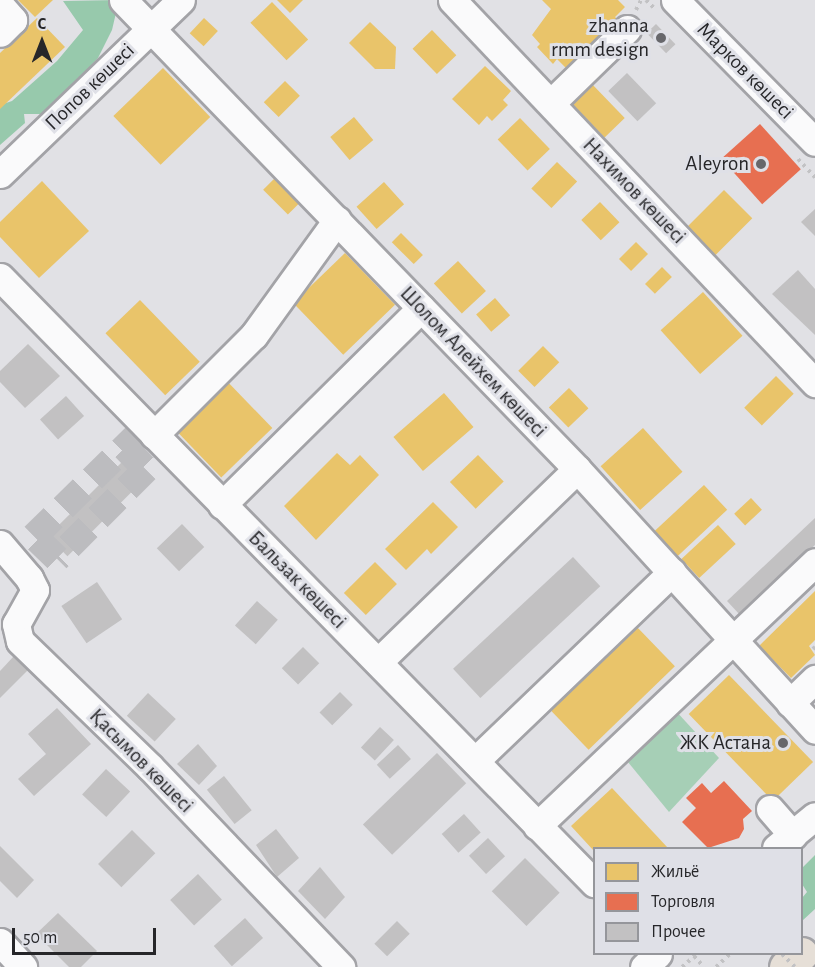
<!DOCTYPE html>
<meta charset="utf-8">
<style>
body{margin:0}
#map{position:relative;width:815px;height:967px;overflow:hidden;background:#e1e1e5;font-family:"Alegreya Sans",sans-serif}
div>[style]{position:absolute}
.green>*{inset:0;background:#a6cfb6}
.forest>*{inset:0;background:#97c9ac}
.homes>*{inset:0;background:#e9c46a;transform-origin:0 0}
.shops>*{inset:0;background:#e76f51;transform-origin:0 0}
.building>*{inset:0;background:#c2c1c2;transform-origin:0 0}
.minor-tunnel>*{height:27px;margin-top:-13.5px;transform-origin:0;background:repeating-linear-gradient(90deg,#bcbcbf 0 27px,transparent 0 41px)}
.path>*{height:4px;margin-top:-2px;transform-origin:0;background:repeating-linear-gradient(90deg,#c2c2c4 0 3px,transparent 0 7.5px)}
.roads{filter:drop-shadow(2px 0 #a3a3a7) drop-shadow(-2px 0 #a3a3a7) drop-shadow(0 2px #a3a3a7) drop-shadow(0 -2px #a3a3a7)}
.minor>*{height:27px;margin:-13.5px;padding:0 13.5px;transform-origin:13.5px;border-radius:13.5px;background:#fafafb}
.major>*{height:33px;margin:-16.5px;padding:0 16.5px;transform-origin:16.5px;border-radius:16.5px;background:#e6dfd7}
.path-bridge>*{height:4px;margin-top:-2px;transform-origin:0;background:repeating-linear-gradient(90deg,#c2c2c4 0 3px,transparent 0 7.5px)}
.dots>*{width:16px;height:16px;translate:-50% -50%;box-sizing:border-box;border:3px solid #dfe0e7;border-radius:50%}
span{translate:-50% -50%;white-space:nowrap;text-align:center;line-height:1.15;-webkit-text-stroke:6px #dfe0e7;paint-order:stroke}
.poi-label{font-size:21px;color:#262629}
.right{translate:-100% -50%;text-align:right}
.street-label{font-size:21px;color:#262629}
.legend{position:absolute;left:593px;top:847px;width:210px;height:108px;box-sizing:border-box;background:#dfe0e7;border:2px solid #95969b;margin:0;padding:8px 10px;list-style:none;font-size:18px;color:#262629}
.legend li{display:flex;align-items:center;gap:12px;height:30px}
.legend b{width:30px;border:2px solid #95969b}
.north{position:absolute;left:12px;top:12px;width:60px;height:60px;-webkit-text-stroke:4px #dfe0e7;paint-order:stroke;rotate:0deg;font-size:16px;font-weight:700;line-height:24px;text-align:center;color:#262629}
.north::after{content:'';display:block;margin:auto;width:21px;height:27px;background:#262629;clip-path:polygon(50% 0,100% 100%,50% 72%,0 100%)}
.scale{position:absolute;left:12px;top:928px;width:144px;height:27px;box-sizing:border-box;border:3px solid #262629;border-top:0;padding-left:8px;font-size:18px;line-height:21px;white-space:nowrap;color:#262629;-webkit-text-stroke:4px #dfe0e7;paint-order:stroke}
</style>
<div id="map">
<div class="green">
<i style="clip-path:polygon(675px 710px,719px 758px,669px 812px,623px 756px)"></i>
</div>
<div class="forest">
<i style="clip-path:polygon(119px 0,112px 30px,98px 58px,47px 114px,24px 114px,25px 123px,0 145px,0 105px,12px 101px,57px 61px,83px 30px,63px 1px)"></i>
<i style="clip-path:polygon(815px 855px,815px 909px,802px 921px,802px 898px,807px 892px,802px 884px,802px 868px)"></i>
</div>
<div class="homes">
<i style="clip-path:polygon(18px 0,53px 0,35px 17px)"></i>
<i style="clip-path:polygon(277px 0,303px 0,290px 13px)"></i>
<i style="clip-path:polygon(542px 0,618px 0,625px 7px,615px 17px,619px 21px,568px 70px,557px 59px,553px 64px,537px 47px,540px 44px,532px 35px,551px 9px)"></i>
<i style="left:272px;top:2px;width:52px;height:30px;rotate:46deg"></i>
<i style="clip-path:polygon(37px 18px,65px 47px,0 109px,0 53px)"></i>
<i style="left:204px;top:18px;width:19px;height:21px;rotate:43deg"></i>
<i style="clip-path:polygon(370px 22px,396px 47px,395px 69px,375px 69px,349px 43px)"></i>
<i style="left:432px;top:30px;width:35px;height:27px;rotate:46deg"></i>
<i style="clip-path:polygon(485px 66px,511px 91px,503px 100px,508px 105px,492px 121px,487px 116px,479px 125px,452px 99px)"></i>
<i style="left:163px;top:68px;width:68px;height:69px;rotate:46deg"></i>
<i style="left:285px;top:81px;width:21px;height:30px;rotate:45deg"></i>
<i style="left:590px;top:82px;width:50px;height:28px;rotate:46deg"></i>
<i style="left:354px;top:117px;width:30px;height:31px;rotate:50deg"></i>
<i style="left:520px;top:118px;width:43px;height:31px;rotate:46deg"></i>
<i style="left:557px;top:162px;width:28px;height:37px;rotate:44deg"></i>
<i style="left:278px;top:175px;width:35px;height:21px;rotate:45deg"></i>
<i style="clip-path:polygon(42px 181px,89px 231px,39px 278px,0 237px,0 222px)"></i>
<i style="left:384px;top:182px;width:30px;height:37px;rotate:48deg"></i>
<i style="left:724px;top:190px;width:40px;height:54px;rotate:45deg"></i>
<i style="left:600px;top:202px;width:28px;height:26px;rotate:46deg"></i>
<i style="left:401px;top:233px;width:31px;height:13px;rotate:45deg"></i>
<i style="left:636px;top:242px;width:17px;height:24px;rotate:45deg"></i>
<i style="left:345px;top:253px;width:72px;height:72px;rotate:46deg"></i>
<i style="left:458px;top:261px;width:41px;height:33px;rotate:47deg"></i>
<i style="left:662px;top:267px;width:14px;height:24px;rotate:45deg"></i>
<i style="left:703px;top:292px;width:59px;height:57px;rotate:48deg"></i>
<i style="left:495px;top:298px;width:23px;height:25px;rotate:49deg"></i>
<i style="left:140px;top:300px;width:86px;height:48px;rotate:46deg"></i>
<i style="left:543px;top:346px;width:23px;height:35px;rotate:45deg"></i>
<i style="left:776px;top:376px;width:25px;height:45px;rotate:45deg"></i>
<i style="left:223px;top:377px;width:71px;height:71px;rotate:46deg"></i>
<i style="left:569px;top:388px;width:28px;height:28px;rotate:46deg"></i>
<i style="left:444px;top:393px;width:45px;height:67px;rotate:49deg"></i>
<i style="left:643px;top:428px;width:59px;height:57px;rotate:48deg"></i>
<i style="clip-path:polygon(337px 453px,350px 465px,360px 455px,379px 475px,316px 540px,284px 506px)"></i>
<i style="left:478px;top:455px;width:37px;height:39px;rotate:46deg"></i>
<i style="left:704px;top:485px;width:34px;height:69px;rotate:47deg"></i>
<i style="left:751px;top:498px;width:16px;height:23px;rotate:47deg"></i>
<i style="clip-path:polygon(433px 502px,458px 527px,431px 554px,427px 549px,406px 570px,385px 549px)"></i>
<i style="left:718px;top:525px;width:26px;height:50px;rotate:47deg"></i>
<i style="left:375px;top:562px;width:31px;height:44px;rotate:45deg"></i>
<i style="clip-path:polygon(815px 591px,815px 640px,809px 646px,815px 655px,791px 678px,759px 646px)"></i>
<i style="left:636px;top:626px;width:56px;height:120px;rotate:46deg"></i>
<i style="left:729px;top:675px;width:121px;height:56px;rotate:46deg"></i>
<i style="clip-path:polygon(612px 788px,668px 848px,594px 851px,571px 826px)"></i>
</div>
<div class="shops">
<i style="left:760px;top:124px;width:61px;height:52px;rotate:48deg"></i>
<i style="clip-path:polygon(724px 781px,752px 811px,743px 819px,744px 829px,739px 838px,708px 848px,682px 822px,696px 808px,686px 798px,702px 783px,711px 793px)"></i>
</div>
<div class="building">
<i style="left:656px;top:24px;width:28px;height:13px;rotate:46deg"></i>
<i style="left:627px;top:73px;width:42px;height:26px;rotate:46deg"></i>
<i style="clip-path:polygon(815px 209px,815px 236px,801px 222px)"></i>
<i style="clip-path:polygon(798px 270px,815px 289px,815px 335px,772px 294px)"></i>
<i style="clip-path:polygon(28px 344px,60px 376px,25px 408px,0 382px,0 371px)"></i>
<i style="left:66px;top:396px;width:27px;height:35px;rotate:48deg"></i>
<i style="left:124px;top:460px;width:28px;height:108px;rotate:45deg"></i>
<i style="clip-path:polygon(815px 518px,815px 545px,740px 615px,727px 601px)"></i>
<i style="left:182px;top:524px;width:32px;height:35px;rotate:46deg"></i>
<i style="left:573px;top:557px;width:40px;height:164px;rotate:47deg"></i>
<i style="left:97px;top:582px;width:45px;height:43px;rotate:56deg"></i>
<i style="left:257px;top:601px;width:28px;height:33px;rotate:42deg"></i>
<i style="left:303px;top:647px;width:23px;height:30px;rotate:45deg"></i>
<i style="clip-path:polygon(14px 656px,28px 670px,0 698px,0 671px)"></i>
<i style="left:340px;top:692px;width:18px;height:29px;rotate:45deg"></i>
<i style="left:148px;top:693px;width:38px;height:31px;rotate:43deg"></i>
<i style="clip-path:polygon(57px 708px,91px 744px,34px 796px,18px 779px,46px 754px,28px 734px)"></i>
<i style="left:380px;top:727px;width:19px;height:28px;rotate:43deg"></i>
<i style="clip-path:polygon(198px 744px,217px 766px,199px 785px,177px 764px)"></i>
<i style="left:398px;top:745px;width:19px;height:29px;rotate:47deg"></i>
<i style="left:437px;top:753px;width:42px;height:103px;rotate:46deg"></i>
<i style="left:106px;top:769px;width:33px;height:35px;rotate:43deg"></i>
<i style="left:224px;top:776px;width:44px;height:22px;rotate:51deg"></i>
<i style="left:464px;top:814px;width:25px;height:30px;rotate:48deg"></i>
<i style="clip-path:polygon(276px 829px,299px 858px,277px 877px,256px 845px)"></i>
<i style="left:132px;top:830px;width:33px;height:48px;rotate:45deg"></i>
<i style="left:488px;top:838px;width:25px;height:26px;rotate:47deg"></i>
<i style="clip-path:polygon(0 846px,34px 880px,17px 898px,0 881px)"></i>
<i style="left:525px;top:858px;width:49px;height:47px;rotate:45deg"></i>
<i style="clip-path:polygon(320px 867px,345px 897px,325px 919px,298px 891px)"></i>
<i style="left:198px;top:874px;width:35px;height:38px;rotate:47deg"></i>
<i style="clip-path:polygon(58px 913px,97px 951px,81px 967px,69px 967px,36px 934px)"></i>
<i style="left:245px;top:918px;width:27px;height:42px;rotate:48deg"></i>
<i style="left:397px;top:921px;width:18px;height:32px;rotate:45deg"></i>
</div>
<div class="minor-tunnel">
<i style="left:125px;top:447px;width:30px;rotate:46deg"></i>
<i style="left:146px;top:469px;width:126px;rotate:135deg"></i>
<i style="left:57px;top:558px;width:32px;rotate:-136deg"></i>
<i style="left:34px;top:536px;width:156px;rotate:-44.5deg"></i>
</div>
<div class="path">
<i style="left:646px;top:0;width:11px;rotate:45deg"></i>
<i style="left:636px;top:10px;width:11px;rotate:-63deg"></i>
<i style="left:798px;top:159px;width:25px;rotate:47deg"></i>
<i style="left:813px;top:649px;width:3px;rotate:-45deg"></i>
<i style="left:694px;top:956px;width:15px;rotate:48deg"></i>
<i style="left:682px;top:967px;width:20px;rotate:-41deg"></i>
<i style="left:716px;top:967px;width:19px;rotate:-43deg"></i>
</div>
<div class="roads">
<div class="minor">
<i style="left:123px;top:0;width:653px;rotate:45.93deg"></i>
<i style="left:577px;top:469px;width:353px;rotate:47.6deg"></i>
<i style="left:452px;top:0;width:528px;rotate:46.54deg"></i>
<i style="left:675px;top:0;width:199px;rotate:45.4deg"></i>
<i style="left:0;top:5px;width:20px;rotate:49deg"></i>
<i style="left:13px;top:20px;width:18px;rotate:135deg"></i>
<i style="left:551px;top:103px;width:106px;rotate:-44.2deg"></i>
<i style="left:0;top:174px;width:251px;rotate:-43.9deg"></i>
<i style="left:0;top:277px;width:849px;rotate:45.57deg"></i>
<i style="left:154px;top:435px;width:141px;rotate:-45deg"></i>
<i style="left:254px;top:335px;width:142px;rotate:-54.2deg"></i>
<i style="left:222px;top:505px;width:280px;rotate:-44.7deg"></i>
<i style="left:0;top:544px;width:45px;rotate:49.5deg"></i>
<i style="left:29px;top:578px;width:13px;rotate:63deg"></i>
<i style="left:35px;top:590px;width:39px;rotate:119deg"></i>
<i style="left:16px;top:624px;width:17px;rotate:77deg"></i>
<i style="left:20px;top:641px;width:181px;rotate:44.1deg"></i>
<i style="left:150px;top:767px;width:277px;rotate:46.3deg"></i>
<i style="left:378px;top:662px;width:277px;rotate:-44.1deg"></i>
<i style="left:790px;top:703px;width:35px;rotate:-44deg"></i>
<i style="left:475px;top:761px;width:273px;rotate:-43.8deg"></i>
<i style="left:770px;top:809px;width:35px;rotate:49deg"></i>
<i style="left:537px;top:826px;width:383px;rotate:-43.5deg"></i>
<i style="left:776px;top:848px;width:50px;rotate:-39.4deg"></i>
<i style="left:0;top:942px;width:34px;rotate:47deg"></i>
<i style="left:644px;top:967px;width:19px;rotate:-43deg"></i>
</div>
<div class="major">
<i style="left:786px;top:967px;width:20px;rotate:-41deg"></i>
</div>
</div>
<div class="path-bridge">
<i style="left:782px;top:954px;width:18px;rotate:45deg"></i>
</div>
<div class="dots">
<i style="left:661px;top:38px;background:#67676b"></i>
<i style="left:761px;top:164px;background:#67676b"></i>
<i style="left:783px;top:743px;background:#67676b"></i>
</div>
<div class="poi-label">
<span class="right" style="left:649px;top:38px">zhanna<br>rmm design</span>
<span class="right" style="left:749px;top:164px">Aleyron</span>
<span class="right" style="left:771px;top:743px">ЖК Астана</span>
</div>
<div class="street-label">
<span style="left:745px;top:71px;rotate:45deg">Марков көшесі</span>
<span style="left:90px;top:87px;rotate:-44deg">Попов көшесі</span>
<span style="left:634px;top:191px;rotate:46deg">Нахимов көшесі</span>
<span style="left:473px;top:362px;rotate:46deg">Шолом Алейхем көшесі</span>
<span style="left:297px;top:580px;rotate:45deg">Бальзак көшесі</span>
<span style="left:141px;top:761px;rotate:45deg">Қасымов көшесі</span>
</div>
<ul class="legend">
<li><b style="height:16px;background:#e9c46a"></b>Жильё</li>
<li><b style="height:16px;background:#e76f51"></b>Торговля</li>
<li><b style="height:16px;background:#c2c1c2"></b>Прочее</li>
</ul>
<div class="north">С</div>
<div class="scale">50 m</div>
</div>
